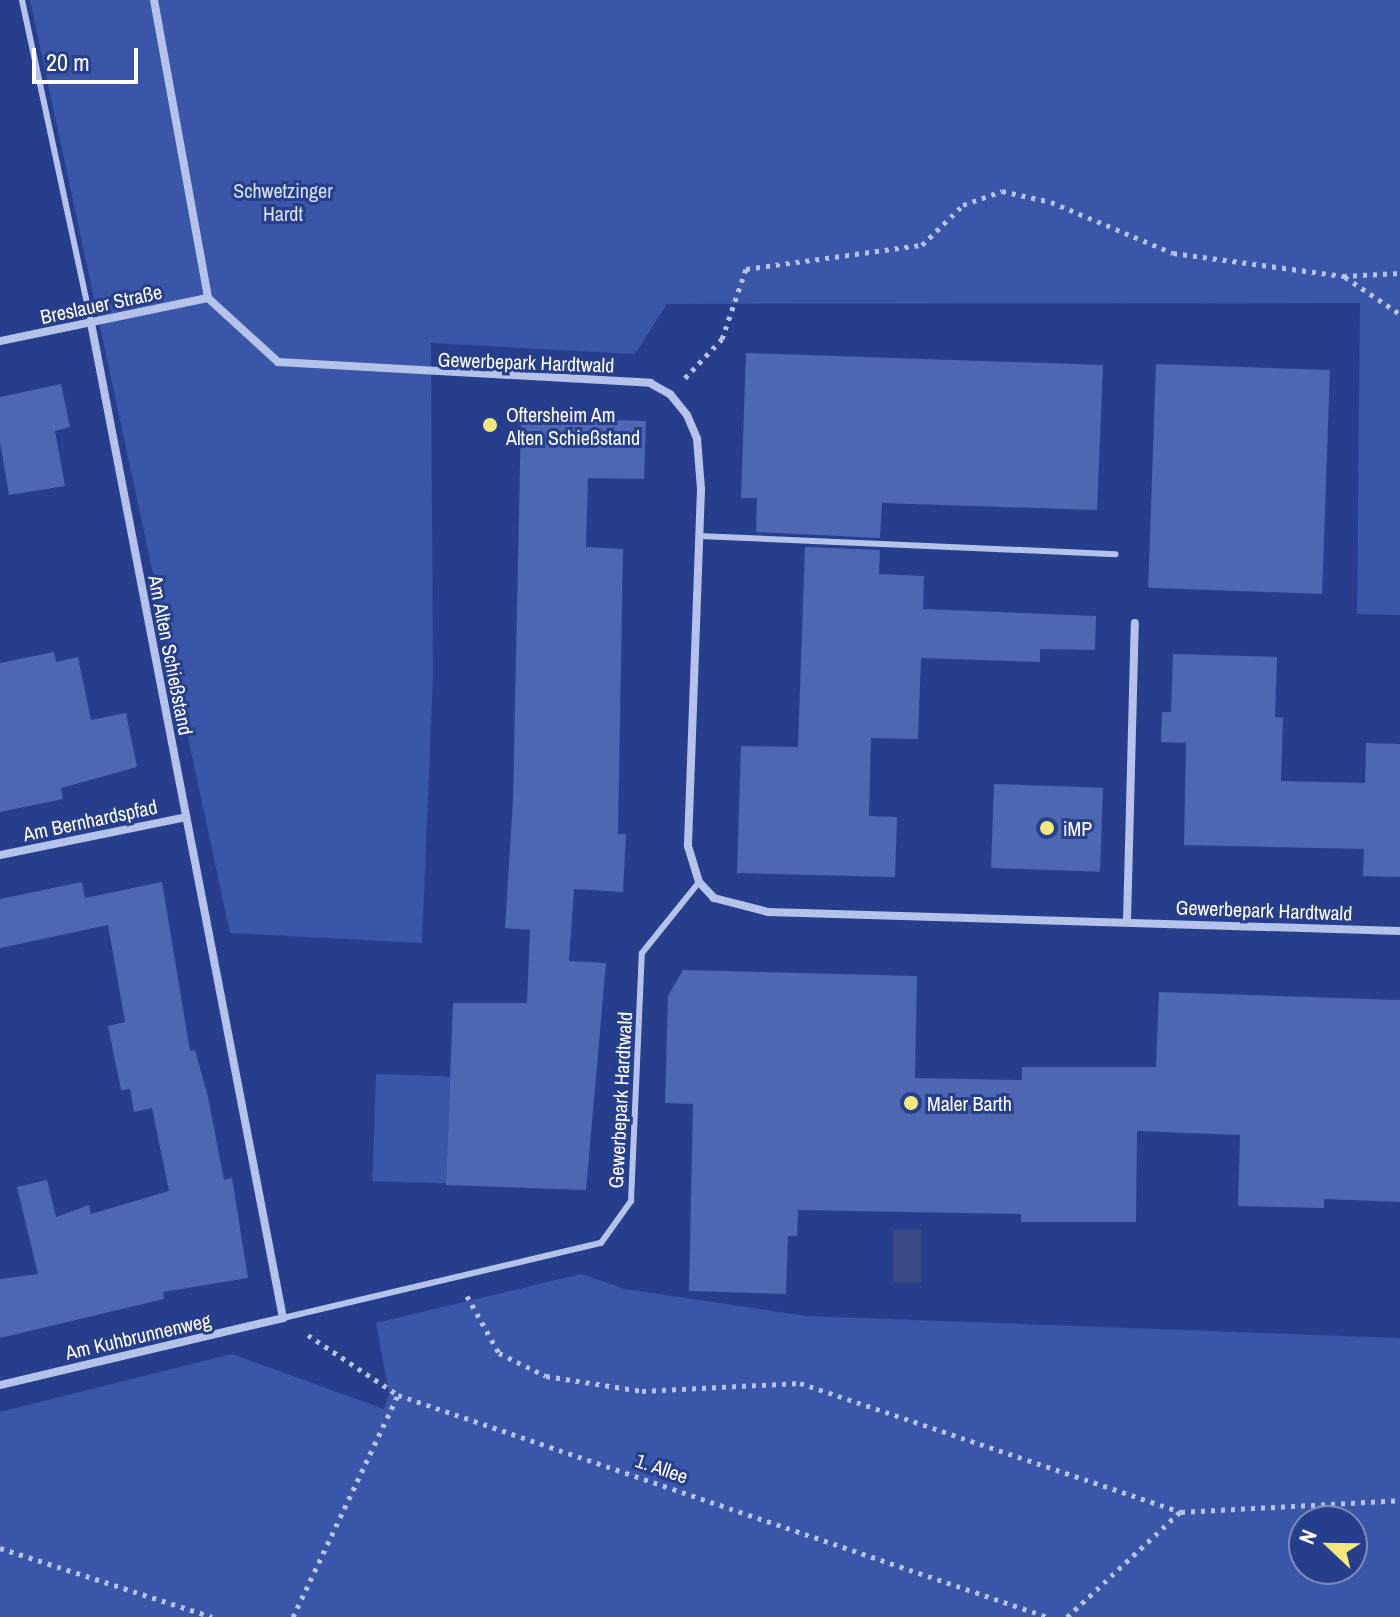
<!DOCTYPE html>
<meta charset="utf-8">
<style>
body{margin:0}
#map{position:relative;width:1400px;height:1617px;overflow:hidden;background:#263e8c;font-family:"Archivo Narrow",sans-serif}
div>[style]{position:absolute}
.green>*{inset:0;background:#3a56a9;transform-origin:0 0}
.water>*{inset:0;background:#394a84;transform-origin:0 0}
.building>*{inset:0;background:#4e67b3;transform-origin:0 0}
.path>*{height:5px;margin-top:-2.5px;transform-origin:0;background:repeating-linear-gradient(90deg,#b5c2ea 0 4px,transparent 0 10px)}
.service>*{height:6px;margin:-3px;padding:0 3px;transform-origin:3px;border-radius:3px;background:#b5c2ea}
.minor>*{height:8px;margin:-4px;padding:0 4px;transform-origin:4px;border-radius:4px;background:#b5c2ea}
.dots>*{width:22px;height:22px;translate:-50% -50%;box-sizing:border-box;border:4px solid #263e8c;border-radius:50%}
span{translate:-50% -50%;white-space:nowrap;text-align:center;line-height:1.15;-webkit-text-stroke:6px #263e8c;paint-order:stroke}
.park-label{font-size:20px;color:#d9e1f8}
.street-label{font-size:20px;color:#fff}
.poi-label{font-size:20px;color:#fff}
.left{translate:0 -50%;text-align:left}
.north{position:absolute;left:1288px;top:1505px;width:80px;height:80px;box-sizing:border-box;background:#263e8c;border:2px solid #7d8bba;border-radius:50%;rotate:292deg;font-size:22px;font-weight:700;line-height:32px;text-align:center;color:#fff}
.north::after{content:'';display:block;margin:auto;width:28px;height:36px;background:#f3e97a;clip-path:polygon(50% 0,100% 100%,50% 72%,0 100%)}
.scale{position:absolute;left:32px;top:48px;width:106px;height:36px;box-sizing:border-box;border:4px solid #fff;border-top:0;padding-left:10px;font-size:24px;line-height:28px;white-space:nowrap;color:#fff;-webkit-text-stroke:6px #263e8c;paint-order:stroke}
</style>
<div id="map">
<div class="green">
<i style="clip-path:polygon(30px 0,1400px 0,1400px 615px,1357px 614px,1360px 303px,667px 304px,635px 354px,431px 343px,433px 676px,422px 943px,230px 933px)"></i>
<i style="left:376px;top:1074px;width:74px;height:107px;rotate:2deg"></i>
<i style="clip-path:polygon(evenodd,581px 1274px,625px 1289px,806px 1316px,1400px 1338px,1400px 1617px,0 1617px,0 1412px,232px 1354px,384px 1409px,389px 1394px,376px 1323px,581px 1274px,1304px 1521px,1352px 1521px,1352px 1569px,1304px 1569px,1304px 1521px)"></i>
</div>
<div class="water">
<i style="left:893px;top:1230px;width:28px;height:52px"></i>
</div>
<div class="building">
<i style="clip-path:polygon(746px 353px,1103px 365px,1097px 510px,882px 503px,880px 538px,756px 532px,757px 498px,741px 498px)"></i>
<i style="left:1156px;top:364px;width:174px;height:224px;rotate:2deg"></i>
<i style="clip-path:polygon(61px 384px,70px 427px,55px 431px,65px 486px,9px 495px,0 442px,0 397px)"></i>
<i style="clip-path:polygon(521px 417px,646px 421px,644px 479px,588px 478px,586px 547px,623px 549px,618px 834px,626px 834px,623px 892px,574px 889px,569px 961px,606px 963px,586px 1190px,446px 1185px,453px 1003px,527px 1003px,530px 930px,505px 928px,513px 800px)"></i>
<i style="clip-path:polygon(805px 547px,880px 550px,879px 574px,924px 576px,923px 609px,1096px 616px,1095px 650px,1040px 649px,1040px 662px,921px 658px,918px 739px,871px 738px,869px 816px,897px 817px,895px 877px,737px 873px,741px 746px,798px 747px)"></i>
<i style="clip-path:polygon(54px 652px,56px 662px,78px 657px,91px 720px,126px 713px,137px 767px,61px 788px,63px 799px,0 812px,0 663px)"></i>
<i style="clip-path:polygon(1173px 654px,1277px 657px,1275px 717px,1283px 718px,1281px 781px,1365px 783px,1366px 743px,1400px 744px,1400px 877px,1363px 876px,1364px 849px,1184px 845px,1186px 743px,1161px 742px,1162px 712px,1171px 712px)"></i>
<i style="left:994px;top:784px;width:109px;height:84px;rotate:2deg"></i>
<i style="clip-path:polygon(82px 882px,85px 898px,162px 882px,190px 1051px,195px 1050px,208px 1097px,224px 1180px,232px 1178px,248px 1278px,163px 1292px,164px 1299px,0 1338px,0 1279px,38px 1274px,17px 1187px,47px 1180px,56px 1217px,89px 1205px,91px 1214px,169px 1191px,152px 1108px,134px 1112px,130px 1089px,121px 1090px,108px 1026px,125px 1022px,108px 925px,0 948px,0 899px)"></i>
<i style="clip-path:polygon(683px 970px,917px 976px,915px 1078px,1022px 1080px,1022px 1067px,1156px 1067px,1159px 992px,1400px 1000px,1400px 1202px,1324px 1199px,1324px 1208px,1238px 1206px,1240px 1135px,1137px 1131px,1136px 1222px,1021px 1222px,1021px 1214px,798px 1210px,797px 1236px,788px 1236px,786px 1294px,689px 1291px,693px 1104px,665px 1103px,668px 996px)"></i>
</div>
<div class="path">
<i style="left:1345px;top:277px;width:66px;rotate:33.9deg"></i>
<i style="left:685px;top:378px;width:54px;rotate:-46.5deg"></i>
<i style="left:722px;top:339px;width:74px;rotate:-71.1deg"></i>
<i style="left:746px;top:269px;width:178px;rotate:-7.8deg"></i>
<i style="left:922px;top:245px;width:57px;rotate:-44.3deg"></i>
<i style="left:963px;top:205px;width:41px;rotate:-19.7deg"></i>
<i style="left:1002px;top:191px;width:50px;rotate:12.7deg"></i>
<i style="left:1051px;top:202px;width:132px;rotate:22.7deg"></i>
<i style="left:1173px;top:253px;width:172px;rotate:7.7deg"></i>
<i style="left:1343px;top:276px;width:57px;rotate:-3deg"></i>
<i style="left:467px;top:1296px;width:65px;rotate:60.7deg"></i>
<i style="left:499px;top:1353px;width:52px;rotate:26.1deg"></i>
<i style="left:546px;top:1376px;width:97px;rotate:8.9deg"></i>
<i style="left:642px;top:1391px;width:158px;rotate:-2.9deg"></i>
<i style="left:800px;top:1383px;width:402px;rotate:18.7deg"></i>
<i style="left:1181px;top:1512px;width:219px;rotate:-3.1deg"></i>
<i style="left:308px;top:1335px;width:108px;rotate:33.7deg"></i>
<i style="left:398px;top:1395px;width:687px;rotate:18.86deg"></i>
<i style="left:0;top:1548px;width:223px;rotate:18deg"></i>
<i style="left:293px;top:1617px;width:246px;rotate:-64.7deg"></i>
<i style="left:1067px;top:1617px;width:154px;rotate:-42.9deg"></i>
</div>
<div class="service">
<i style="left:22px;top:0;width:330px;rotate:77.9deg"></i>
<i style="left:699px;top:536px;width:417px;rotate:2.5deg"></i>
<i style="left:283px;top:1318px;width:327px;rotate:-13.3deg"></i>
<i style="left:601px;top:1243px;width:52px;rotate:-54.5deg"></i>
<i style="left:631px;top:1201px;width:248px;rotate:-87.5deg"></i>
<i style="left:642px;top:953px;width:91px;rotate:-51.2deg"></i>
</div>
<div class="minor">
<i style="left:154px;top:0;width:303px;rotate:79.7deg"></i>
<i style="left:208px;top:298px;width:95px;rotate:42.4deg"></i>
<i style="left:278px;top:362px;width:373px;rotate:3.2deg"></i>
<i style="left:650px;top:383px;width:23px;rotate:29deg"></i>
<i style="left:670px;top:394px;width:27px;rotate:51deg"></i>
<i style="left:687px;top:415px;width:26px;rotate:67deg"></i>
<i style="left:697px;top:439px;width:50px;rotate:85.4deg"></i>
<i style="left:701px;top:489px;width:357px;rotate:92.1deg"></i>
<i style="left:688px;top:846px;width:38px;rotate:73deg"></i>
<i style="left:699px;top:882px;width:22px;rotate:47deg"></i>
<i style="left:714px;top:898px;width:56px;rotate:14.5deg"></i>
<i style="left:768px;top:912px;width:632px;rotate:1.72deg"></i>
<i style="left:0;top:341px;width:212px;rotate:-11.7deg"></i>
<i style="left:0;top:855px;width:190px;rotate:-11.5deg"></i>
<i style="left:1127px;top:921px;width:298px;rotate:-88.5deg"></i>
<i style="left:0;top:1385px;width:291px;rotate:-13.3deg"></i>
<i style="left:283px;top:1318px;width:1013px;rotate:-100.92deg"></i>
</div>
<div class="dots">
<i style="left:490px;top:425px;background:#f3e97a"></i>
<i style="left:1047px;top:828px;background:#f3e97a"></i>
<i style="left:911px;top:1103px;background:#f3e97a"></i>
</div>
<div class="park-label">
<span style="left:283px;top:202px">Schwetzinger<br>Hardt</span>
</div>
<div class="street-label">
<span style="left:101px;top:304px;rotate:-12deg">Breslauer Straße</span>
<span style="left:526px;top:362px;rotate:2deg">Gewerbepark Hardtwald</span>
<span style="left:171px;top:655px;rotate:79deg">Am Alten Schießstand</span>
<span style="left:90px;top:820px;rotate:-12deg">Am Bernhardspfad</span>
<span style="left:1264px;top:910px;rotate:2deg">Gewerbepark Hardtwald</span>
<span style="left:620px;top:1100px;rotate:-87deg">Gewerbepark Hardtwald</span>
<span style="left:138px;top:1336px;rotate:-13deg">Am Kuhbrunnenweg</span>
<span style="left:662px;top:1468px;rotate:19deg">1. Allee</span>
</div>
<div class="poi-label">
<span class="left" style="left:506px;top:426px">Oftersheim Am<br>Alten Schießstand</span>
<span class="left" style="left:1063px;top:828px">iMP</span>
<span class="left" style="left:927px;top:1103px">Maler Barth</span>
</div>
<div class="north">N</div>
<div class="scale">20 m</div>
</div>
